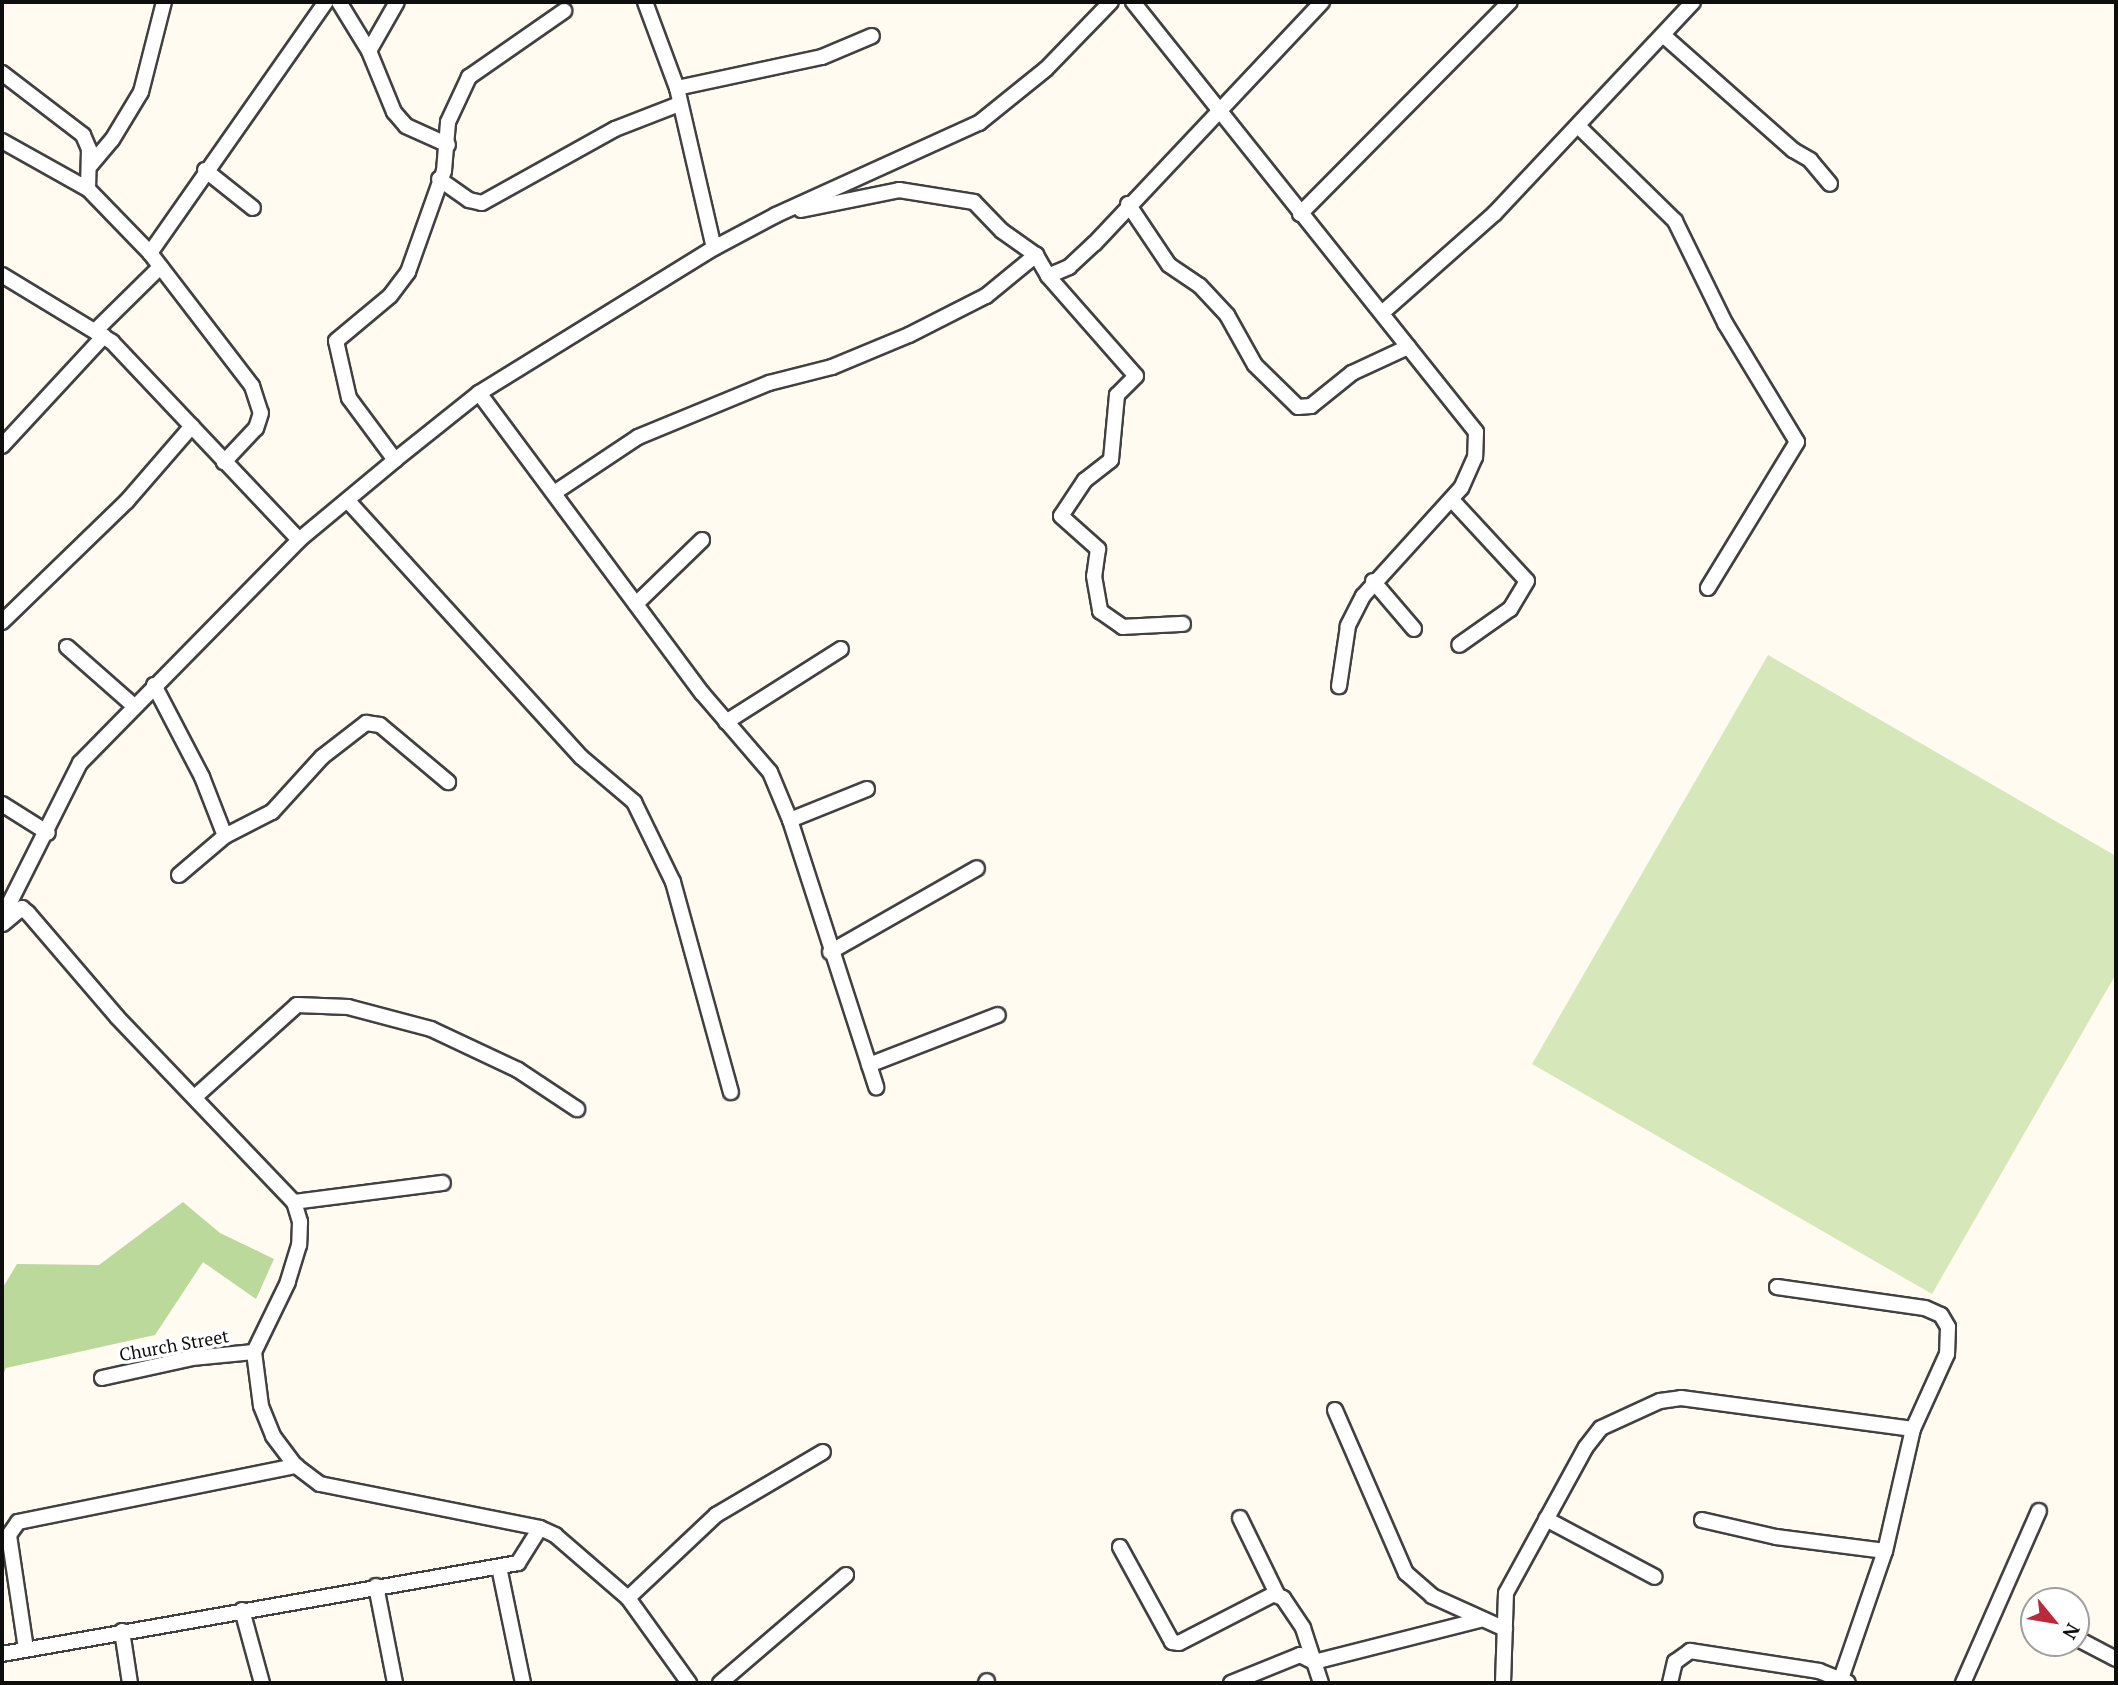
<!DOCTYPE html>
<style>
body{margin:0}
#map{position:relative;width:2118px;height:1685px;overflow:hidden;background:#fffbf0;font-family:"PT Serif",serif}
div>[style]{position:absolute}
.green>*{inset:0;background:#d6e8ba}
.forest>*{inset:0;background:#bbd99a}
.roads{filter:drop-shadow(2px 0 #414141) drop-shadow(-2px 0 #414141) drop-shadow(0 2px #414141) drop-shadow(0 -2px #414141)}
.minor>*{height:14px;margin:-7px;padding:0 7px;transform-origin:7px;border-radius:7px;background:#fff}
span{translate:-50% -50%;white-space:nowrap;text-align:center;line-height:1.15;-webkit-text-stroke:7px #fff;paint-order:stroke}
.street-label{font-size:18px;color:#0e0e0e}
.frame{position:absolute;inset:0;border:4px solid #0e0e0e;pointer-events:none}
.north{position:absolute;left:2020px;top:1587px;width:70px;height:70px;box-sizing:border-box;background:#fff;border:2px solid #9f9f9f;border-radius:50%;rotate:120deg;font-size:19px;font-weight:700;line-height:28px;text-align:center;color:#0e0e0e}
.north::after{content:'';display:block;margin:auto;width:24px;height:32px;background:#bb2a3c;clip-path:polygon(50% 0,100% 100%,50% 72%,0 100%)}
</style>
<div id="map">
<div class="green">
<i style="clip-path:polygon(1768px 655px,2116px 856px,2116px 974px,1932px 1294px,1532px 1064px)"></i>
</div>
<div class="forest">
<i style="clip-path:polygon(183px 1202px,220px 1233px,274px 1259px,256px 1299px,203px 1262px,155px 1335px,6px 1368px,2px 1377px,2px 1289px,17px 1264px,99px 1265px)"></i>
</div>
<div class="roads">
<div class="minor">
<i style="left:339px;top:2px;width:57px;rotate:58.5deg"></i>
<i style="left:369px;top:51px;width:66px;rotate:67.7deg"></i>
<i style="left:394px;top:112px;width:18px;rotate:49deg"></i>
<i style="left:406px;top:126px;width:46px;rotate:24.3deg"></i>
<i style="left:645px;top:2px;width:92px;rotate:69.6deg"></i>
<i style="left:677px;top:88px;width:164px;rotate:77deg"></i>
<i style="left:1133px;top:2px;width:550px;rotate:51.42deg"></i>
<i style="left:1476px;top:432px;width:25px;rotate:92deg"></i>
<i style="left:1475px;top:457px;width:34px;rotate:114deg"></i>
<i style="left:1461px;top:488px;width:146px;rotate:132.2deg"></i>
<i style="left:1363px;top:596px;width:34px;rotate:117deg"></i>
<i style="left:1348px;top:626px;width:61px;rotate:98.5deg"></i>
<i style="left:1663px;top:35px;width:174px;rotate:41.5deg"></i>
<i style="left:1793px;top:150px;width:20px;rotate:30deg"></i>
<i style="left:1810px;top:160px;width:31px;rotate:50deg"></i>
<i style="left:369px;top:51px;width:56px;rotate:-60.3deg"></i>
<i style="left:2px;top:73px;width:102px;rotate:37.4deg"></i>
<i style="left:83px;top:135px;width:15px;rotate:67deg"></i>
<i style="left:89px;top:149px;width:40px;rotate:91.4deg"></i>
<i style="left:88px;top:189px;width:89px;rotate:45.9deg"></i>
<i style="left:150px;top:253px;width:168px;rotate:52.5deg"></i>
<i style="left:252px;top:386px;width:28px;rotate:72deg"></i>
<i style="left:261px;top:413px;width:16px;rotate:108deg"></i>
<i style="left:256px;top:428px;width:47px;rotate:133.3deg"></i>
<i style="left:677px;top:88px;width:148px;rotate:-12.1deg"></i>
<i style="left:822px;top:57px;width:54px;rotate:-22.8deg"></i>
<i style="left:1578px;top:126px;width:136px;rotate:44.4deg"></i>
<i style="left:1675px;top:221px;width:114px;rotate:63.9deg"></i>
<i style="left:1725px;top:323px;width:139px;rotate:58.8deg"></i>
<i style="left:1797px;top:442px;width:171px;rotate:121.4deg"></i>
<i style="left:2px;top:141px;width:98px;rotate:29.2deg"></i>
<i style="left:89px;top:167px;width:35px;rotate:-50deg"></i>
<i style="left:112px;top:140px;width:56px;rotate:-58.9deg"></i>
<i style="left:141px;top:92px;width:93px;rotate:-75.7deg"></i>
<i style="left:205px;top:170px;width:61px;rotate:38.4deg"></i>
<i style="left:439px;top:179px;width:37px;rotate:35deg"></i>
<i style="left:469px;top:200px;width:13px;rotate:13deg"></i>
<i style="left:482px;top:203px;width:152px;rotate:-29.1deg"></i>
<i style="left:615px;top:129px;width:69px;rotate:-21.3deg"></i>
<i style="left:1128px;top:204px;width:73px;rotate:56.1deg"></i>
<i style="left:1169px;top:265px;width:37px;rotate:34deg"></i>
<i style="left:1200px;top:286px;width:40px;rotate:47deg"></i>
<i style="left:1227px;top:315px;width:57px;rotate:60.8deg"></i>
<i style="left:1255px;top:365px;width:60px;rotate:44.3deg"></i>
<i style="left:1298px;top:407px;width:13px;rotate:-4deg"></i>
<i style="left:1311px;top:406px;width:53px;rotate:-38.8deg"></i>
<i style="left:1352px;top:373px;width:62px;rotate:-24.9deg"></i>
<i style="left:801px;top:210px;width:100px;rotate:-11.5deg"></i>
<i style="left:899px;top:190px;width:76px;rotate:9.1deg"></i>
<i style="left:974px;top:202px;width:40px;rotate:46deg"></i>
<i style="left:1002px;top:231px;width:42px;rotate:35.2deg"></i>
<i style="left:1036px;top:255px;width:24px;rotate:60deg"></i>
<i style="left:1048px;top:276px;width:133px;rotate:48.7deg"></i>
<i style="left:1136px;top:376px;width:27px;rotate:135deg"></i>
<i style="left:1117px;top:395px;width:65px;rotate:95.3deg"></i>
<i style="left:1111px;top:460px;width:33px;rotate:142deg"></i>
<i style="left:1085px;top:480px;width:43px;rotate:123.7deg"></i>
<i style="left:1061px;top:516px;width:50px;rotate:41.7deg"></i>
<i style="left:1098px;top:549px;width:27px;rotate:98deg"></i>
<i style="left:1094px;top:576px;width:36px;rotate:80deg"></i>
<i style="left:1100px;top:611px;width:28px;rotate:35deg"></i>
<i style="left:1123px;top:627px;width:60px;rotate:-2.9deg"></i>
<i style="left:1300px;top:214px;width:298px;rotate:-45.3deg"></i>
<i style="left:150px;top:253px;width:307px;rotate:-55deg"></i>
<i style="left:2px;top:275px;width:129px;rotate:31.3deg"></i>
<i style="left:112px;top:342px;width:272px;rotate:46.6deg"></i>
<i style="left:1048px;top:276px;width:23px;rotate:-23deg"></i>
<i style="left:1069px;top:267px;width:35px;rotate:-43deg"></i>
<i style="left:1095px;top:243px;width:331px;rotate:-46.7deg"></i>
<i style="left:1382px;top:313px;width:151px;rotate:-41.5deg"></i>
<i style="left:1495px;top:213px;width:289px;rotate:-46.8deg"></i>
<i style="left:96px;top:330px;width:90px;rotate:-44.5deg"></i>
<i style="left:479px;top:393px;width:374px;rotate:53.4deg"></i>
<i style="left:702px;top:693px;width:104px;rotate:49.3deg"></i>
<i style="left:770px;top:772px;width:52px;rotate:67.4deg"></i>
<i style="left:790px;top:820px;width:281px;rotate:72.1deg"></i>
<i style="left:2px;top:446px;width:150px;rotate:-47.2deg"></i>
<i style="left:395px;top:460px;width:77px;rotate:-126.6deg"></i>
<i style="left:349px;top:398px;width:58px;rotate:-102.8deg"></i>
<i style="left:336px;top:341px;width:70px;rotate:-39.8deg"></i>
<i style="left:390px;top:296px;width:30px;rotate:-53deg"></i>
<i style="left:408px;top:272px;width:107px;rotate:-70.4deg"></i>
<i style="left:444px;top:171px;width:49px;rotate:-85.3deg"></i>
<i style="left:448px;top:122px;width:50px;rotate:-65deg"></i>
<i style="left:469px;top:77px;width:116px;rotate:-34.8deg"></i>
<i style="left:554px;top:493px;width:101px;rotate:-33.7deg"></i>
<i style="left:638px;top:437px;width:142px;rotate:-22.4deg"></i>
<i style="left:769px;top:383px;width:65px;rotate:-14.3deg"></i>
<i style="left:832px;top:367px;width:83px;rotate:-22.6deg"></i>
<i style="left:909px;top:335px;width:86px;rotate:-26.9deg"></i>
<i style="left:986px;top:296px;width:65px;rotate:-39.4deg"></i>
<i style="left:1452px;top:500px;width:110px;rotate:47.2deg"></i>
<i style="left:1527px;top:581px;width:33px;rotate:121deg"></i>
<i style="left:1510px;top:609px;width:62px;rotate:144.8deg"></i>
<i style="left:348px;top:501px;width:346px;rotate:47.7deg"></i>
<i style="left:581px;top:757px;width:70px;rotate:40.3deg"></i>
<i style="left:634px;top:802px;width:89px;rotate:64deg"></i>
<i style="left:673px;top:882px;width:218px;rotate:74.6deg"></i>
<i style="left:1373px;top:581px;width:63px;rotate:49.5deg"></i>
<i style="left:636px;top:604px;width:92px;rotate:-44.1deg"></i>
<i style="left:2px;top:622px;width:174px;rotate:-44.1deg"></i>
<i style="left:127px;top:501px;width:99px;rotate:-49.1deg"></i>
<i style="left:67px;top:647px;width:89px;rotate:41.4deg"></i>
<i style="left:154px;top:685px;width:104px;rotate:62.4deg"></i>
<i style="left:202px;top:777px;width:63px;rotate:68.7deg"></i>
<i style="left:726px;top:722px;width:136px;rotate:-32.4deg"></i>
<i style="left:2px;top:804px;width:54px;rotate:32.2deg"></i>
<i style="left:790px;top:820px;width:83px;rotate:-21.9deg"></i>
<i style="left:179px;top:875px;width:60px;rotate:-40.3deg"></i>
<i style="left:225px;top:836px;width:53px;rotate:-27.1deg"></i>
<i style="left:272px;top:812px;width:74px;rotate:-47.7deg"></i>
<i style="left:322px;top:757px;width:56px;rotate:-37.7deg"></i>
<i style="left:366px;top:723px;width:14px;rotate:8deg"></i>
<i style="left:380px;top:725px;width:89px;rotate:40deg"></i>
<i style="left:2px;top:918px;width:174px;rotate:-63.3deg"></i>
<i style="left:80px;top:763px;width:313px;rotate:-45.5deg"></i>
<i style="left:299px;top:540px;width:125px;rotate:-39.8deg"></i>
<i style="left:395px;top:460px;width:107px;rotate:-38.6deg"></i>
<i style="left:479px;top:393px;width:276px;rotate:-31.7deg"></i>
<i style="left:714px;top:248px;width:70px;rotate:-28deg"></i>
<i style="left:776px;top:215px;width:223px;rotate:-24.4deg"></i>
<i style="left:979px;top:123px;width:86px;rotate:-38.9deg"></i>
<i style="left:1046px;top:69px;width:93px;rotate:-45.9deg"></i>
<i style="left:3px;top:924px;width:25px;rotate:-40deg"></i>
<i style="left:22px;top:908px;width:8px;rotate:40deg"></i>
<i style="left:28px;top:913px;width:137px;rotate:49.4deg"></i>
<i style="left:117px;top:1017px;width:256px;rotate:46.3deg"></i>
<i style="left:294px;top:1202px;width:21px;rotate:73deg"></i>
<i style="left:300px;top:1222px;width:23px;rotate:92deg"></i>
<i style="left:299px;top:1245px;width:39px;rotate:107deg"></i>
<i style="left:288px;top:1282px;width:78px;rotate:115.9deg"></i>
<i style="left:254px;top:1352px;width:54px;rotate:82.6deg"></i>
<i style="left:261px;top:1406px;width:32px;rotate:68deg"></i>
<i style="left:273px;top:1436px;width:38px;rotate:53deg"></i>
<i style="left:296px;top:1466px;width:30px;rotate:37deg"></i>
<i style="left:320px;top:1484px;width:224px;rotate:11.3deg"></i>
<i style="left:540px;top:1528px;width:17px;rotate:25deg"></i>
<i style="left:555px;top:1535px;width:96px;rotate:40.8deg"></i>
<i style="left:628px;top:1598px;width:105px;rotate:54.3deg"></i>
<i style="left:830px;top:952px;width:169px;rotate:-29.7deg"></i>
<i style="left:869px;top:1065px;width:138px;rotate:-21.2deg"></i>
<i style="left:196px;top:1096px;width:136px;rotate:-42deg"></i>
<i style="left:297px;top:1005px;width:51px;rotate:2.2deg"></i>
<i style="left:348px;top:1007px;width:86px;rotate:14.8deg"></i>
<i style="left:431px;top:1029px;width:96px;rotate:25.2deg"></i>
<i style="left:518px;top:1070px;width:71px;rotate:33.5deg"></i>
<i style="left:294px;top:1202px;width:150px;rotate:-7.3deg"></i>
<i style="left:1777px;top:1287px;width:149px;rotate:8.1deg"></i>
<i style="left:1925px;top:1308px;width:17px;rotate:24deg"></i>
<i style="left:1941px;top:1315px;width:14px;rotate:60deg"></i>
<i style="left:1948px;top:1327px;width:27px;rotate:92deg"></i>
<i style="left:1947px;top:1354px;width:82px;rotate:114.4deg"></i>
<i style="left:1913px;top:1429px;width:125px;rotate:102.9deg"></i>
<i style="left:1885px;top:1551px;width:135px;rotate:109deg"></i>
<i style="left:102px;top:1378px;width:92px;rotate:-12.5deg"></i>
<i style="left:192px;top:1358px;width:62px;rotate:-5.5deg"></i>
<i style="left:1335px;top:1410px;width:178px;rotate:66.5deg"></i>
<i style="left:1406px;top:1573px;width:35px;rotate:41deg"></i>
<i style="left:1432px;top:1596px;width:80px;rotate:24.3deg"></i>
<i style="left:1240px;top:1518px;width:87px;rotate:64deg"></i>
<i style="left:1546px;top:1519px;width:123px;rotate:28deg"></i>
<i style="left:1702px;top:1520px;width:76px;rotate:12.9deg"></i>
<i style="left:1776px;top:1537px;width:110px;rotate:7.3deg"></i>
<i style="left:1120px;top:1547px;width:108px;rotate:61.3deg"></i>
<i style="left:1172px;top:1642px;width:7px;rotate:8deg"></i>
<i style="left:1179px;top:1643px;width:107px;rotate:-27.3deg"></i>
<i style="left:1274px;top:1594px;width:10px;rotate:24deg"></i>
<i style="left:1283px;top:1598px;width:36px;rotate:56deg"></i>
<i style="left:1303px;top:1628px;width:58px;rotate:71.9deg"></i>
<i style="left:499px;top:1567px;width:118px;rotate:78.3deg"></i>
<i style="left:376px;top:1586px;width:99px;rotate:78.9deg"></i>
<i style="left:628px;top:1598px;width:121px;rotate:-43.3deg"></i>
<i style="left:716px;top:1515px;width:124px;rotate:-30.5deg"></i>
<i style="left:242px;top:1610px;width:76px;rotate:74.7deg"></i>
<i style="left:122px;top:1631px;width:53px;rotate:81.3deg"></i>
<i style="left:2076px;top:1638px;width:45px;rotate:27.7deg"></i>
<i style="left:26px;top:1649px;width:115px;rotate:-98.5deg"></i>
<i style="left:9px;top:1535px;width:16px;rotate:-55deg"></i>
<i style="left:18px;top:1522px;width:284px;rotate:-11.4deg"></i>
<i style="left:2px;top:1654px;width:524px;rotate:-10deg"></i>
<i style="left:518px;top:1563px;width:41px;rotate:-57.8deg"></i>
<i style="left:720px;top:1683px;width:166px;rotate:-40.6deg"></i>
<i style="left:986px;top:1683px;width:2px;rotate:-63deg"></i>
<i style="left:1231px;top:1683px;width:74px;rotate:-22.1deg"></i>
<i style="left:1300px;top:1655px;width:16px;rotate:27deg"></i>
<i style="left:1314px;top:1662px;width:171px;rotate:-14.2deg"></i>
<i style="left:1503px;top:1683px;width:90px;rotate:-88.1deg"></i>
<i style="left:1506px;top:1593px;width:166px;rotate:-61.3deg"></i>
<i style="left:1586px;top:1447px;width:24px;rotate:-52deg"></i>
<i style="left:1601px;top:1428px;width:65px;rotate:-24.6deg"></i>
<i style="left:1660px;top:1401px;width:21px;rotate:-8deg"></i>
<i style="left:1681px;top:1398px;width:234px;rotate:7.6deg"></i>
<i style="left:1670px;top:1683px;width:22px;rotate:-77deg"></i>
<i style="left:1675px;top:1662px;width:19px;rotate:-36deg"></i>
<i style="left:1690px;top:1651px;width:131px;rotate:8.8deg"></i>
<i style="left:1819px;top:1671px;width:31px;rotate:22deg"></i>
<i style="left:1963px;top:1683px;width:188px;rotate:-66.2deg"></i>
</div>
</div>
<div class="street-label">
<span style="left:174px;top:1345px;rotate:-10deg">Church Street</span>
</div>
<div class="frame"></div>
<div class="north">N</div>
</div>
